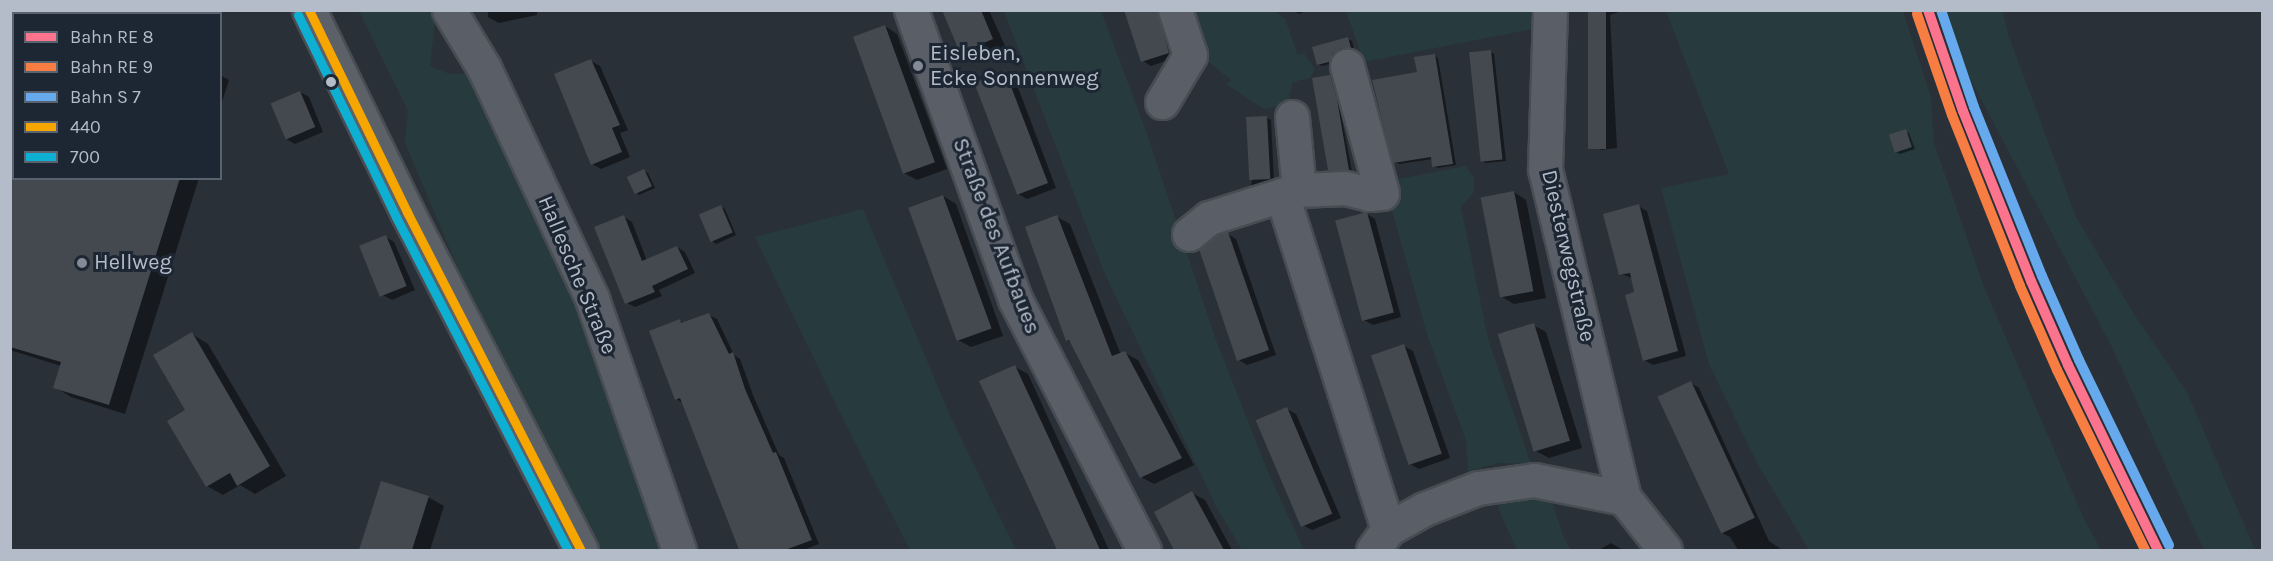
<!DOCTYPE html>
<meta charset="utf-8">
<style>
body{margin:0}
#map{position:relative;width:2273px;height:561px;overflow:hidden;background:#2a3038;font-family:Karla,sans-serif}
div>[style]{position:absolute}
.green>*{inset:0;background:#273a3e}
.shadow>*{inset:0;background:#0007}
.building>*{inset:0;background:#444950;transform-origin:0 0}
.roads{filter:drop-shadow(2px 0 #484c53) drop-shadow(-2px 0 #484c53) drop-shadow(0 2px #484c53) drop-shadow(0 -2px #484c53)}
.minor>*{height:33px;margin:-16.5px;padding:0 16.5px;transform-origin:16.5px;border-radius:16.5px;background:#5a5e66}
.major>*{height:33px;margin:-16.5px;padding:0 16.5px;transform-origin:16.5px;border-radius:16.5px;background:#5c6168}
.bus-1>*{height:9px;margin:-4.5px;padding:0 4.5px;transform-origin:4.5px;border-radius:4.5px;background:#f7a600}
.bus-2>*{height:9px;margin:-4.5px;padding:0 4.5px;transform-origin:4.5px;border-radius:4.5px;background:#0dafd3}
.rail-1>*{height:10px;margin:-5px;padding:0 5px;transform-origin:5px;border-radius:5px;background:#fc738d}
.rail-2>*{height:10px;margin:-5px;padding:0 5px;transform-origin:5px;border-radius:5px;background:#f77d43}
.rail-3>*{height:10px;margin:-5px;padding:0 5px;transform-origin:5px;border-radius:5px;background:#66a9ec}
.dots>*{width:16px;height:16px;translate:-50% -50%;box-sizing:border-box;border:3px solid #1d2633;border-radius:50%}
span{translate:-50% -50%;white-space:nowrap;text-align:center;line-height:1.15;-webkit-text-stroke:6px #1d2633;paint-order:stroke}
.poi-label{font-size:22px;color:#b4bcc9}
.left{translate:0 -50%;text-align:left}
.street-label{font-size:22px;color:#b4bcc9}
.frame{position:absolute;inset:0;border:12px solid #b4bcc9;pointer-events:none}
.legend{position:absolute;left:12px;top:12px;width:210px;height:168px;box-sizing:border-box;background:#1d2633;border:2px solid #59626f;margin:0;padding:8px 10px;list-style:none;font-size:18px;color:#b4bcc9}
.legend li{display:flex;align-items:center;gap:12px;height:30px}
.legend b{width:30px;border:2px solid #59626f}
</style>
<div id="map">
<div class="green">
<i style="clip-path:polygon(359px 11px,433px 11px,436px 15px,430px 66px,450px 74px,475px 73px,572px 271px,668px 550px,596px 550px,487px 337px,405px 143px,408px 111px)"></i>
<i style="clip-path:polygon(1004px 11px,1101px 11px,1146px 131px,1216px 340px,1268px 472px,1304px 550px,1242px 550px,1217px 508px,1104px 272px)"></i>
<i style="clip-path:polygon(1182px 11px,1275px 11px,1285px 19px,1298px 55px,1304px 53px,1315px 69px,1310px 78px,1293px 82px,1287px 105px,1264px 109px,1226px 84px,1231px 80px,1195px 51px)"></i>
<i style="clip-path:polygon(1346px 11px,1533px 11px,1533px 29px,1364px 62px)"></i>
<i style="clip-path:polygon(1666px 11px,1903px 11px,1931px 97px,1934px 143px,1984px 287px,2084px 519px,2101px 550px,1809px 550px,1757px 463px,1709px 364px,1661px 188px,1729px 174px)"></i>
<i style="clip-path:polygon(1946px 11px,2003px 11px,2008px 34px,2076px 217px,2134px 314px,2188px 394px,2255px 550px,2204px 550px,2112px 347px,1963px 65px)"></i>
<i style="clip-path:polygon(1466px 166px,1474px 178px,1474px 192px,1461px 207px,1488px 339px,1531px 464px,1499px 463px,1468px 471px,1466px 440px,1427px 334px,1391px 207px,1399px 179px)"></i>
<i style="clip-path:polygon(863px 209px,952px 420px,1016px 550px,910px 550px,851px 435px,755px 237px)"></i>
<i style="clip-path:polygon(1524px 495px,1551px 499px,1564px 538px,1571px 550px,1517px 550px,1498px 508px,1500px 498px)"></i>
</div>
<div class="shadow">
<i style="clip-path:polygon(10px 10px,29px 14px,14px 14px,14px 178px,199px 178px,125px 414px,71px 397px,55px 387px,61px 366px,10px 350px)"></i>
<i style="clip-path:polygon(488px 10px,537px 10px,537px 15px,499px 23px,488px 17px)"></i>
<i style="clip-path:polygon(943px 10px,989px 10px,1005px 46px,974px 60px,961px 52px)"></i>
<i style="clip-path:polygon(1126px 10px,1167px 10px,1177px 57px,1151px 66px,1143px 61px)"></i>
<i style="clip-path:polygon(1293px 10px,1309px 10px,1299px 14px)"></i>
<i style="clip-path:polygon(1590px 10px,1625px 10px,1610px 15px,1617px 148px,1601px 150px,1597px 148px)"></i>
<i style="clip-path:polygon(885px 26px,897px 34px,947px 169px,917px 180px,904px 173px)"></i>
<i style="clip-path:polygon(1348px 39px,1352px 41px,1354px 49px,1346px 50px,1337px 55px,1333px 63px,1322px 66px,1318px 64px)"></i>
<i style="clip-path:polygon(1490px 51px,1494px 54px,1506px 161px,1486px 163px,1482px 161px)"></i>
<i style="clip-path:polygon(1434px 55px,1438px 58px,1456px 165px,1438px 168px,1434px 166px,1433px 159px,1399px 164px,1395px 162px,1419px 74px)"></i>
<i style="clip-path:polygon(591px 61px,600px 66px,628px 130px,620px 133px,630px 157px,601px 169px,592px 164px)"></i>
<i style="clip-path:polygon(1005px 72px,1014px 77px,1056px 188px,1027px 199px,1018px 194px)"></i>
<i style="clip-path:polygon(220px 75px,229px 80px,220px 108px)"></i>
<i style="clip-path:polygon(1330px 77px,1334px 79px,1352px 171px,1329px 169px)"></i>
<i style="clip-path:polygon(300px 92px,309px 97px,323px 132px,295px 144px,286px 139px)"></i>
<i style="clip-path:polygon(1267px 118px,1271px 120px,1274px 181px,1255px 187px,1251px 185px)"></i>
<i style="clip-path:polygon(1905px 131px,1909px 133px,1915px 149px,1900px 154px,1896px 152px)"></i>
<i style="clip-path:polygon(644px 171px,648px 173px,655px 188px,639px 195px,635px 193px)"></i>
<i style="clip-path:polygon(1514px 192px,1526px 200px,1546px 298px,1514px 304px,1502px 297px)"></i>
<i style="clip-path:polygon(943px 196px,956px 204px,1003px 336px,971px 347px,958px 340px)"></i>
<i style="clip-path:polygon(1638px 206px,1647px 211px,1686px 356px,1653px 365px,1644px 360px,1632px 278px,1621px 274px)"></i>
<i style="clip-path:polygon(721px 207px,725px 209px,736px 235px,716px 244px,712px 241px)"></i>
<i style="clip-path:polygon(1367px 214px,1375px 219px,1401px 317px,1373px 325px,1364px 320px)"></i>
<i style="clip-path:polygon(624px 217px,632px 222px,647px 261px,677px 247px,685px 252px,695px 273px,659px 290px,662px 296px,635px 307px,627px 303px)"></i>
<i style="clip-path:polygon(1057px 217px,1070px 224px,1121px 355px,1125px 353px,1138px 360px,1194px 465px,1154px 484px,1141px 477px,1073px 344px,1067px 340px)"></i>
<i style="clip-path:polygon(1228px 234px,1236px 239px,1276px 355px,1247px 365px,1239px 360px)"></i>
<i style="clip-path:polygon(386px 237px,394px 242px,415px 290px,392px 300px,383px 295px)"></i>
<i style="clip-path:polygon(709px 315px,717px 319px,734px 355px,740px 359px,753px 395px,779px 455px,784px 458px,819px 544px,803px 550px,739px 550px,683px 403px,676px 399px,680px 321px,685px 324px)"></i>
<i style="clip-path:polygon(1533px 325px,1546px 332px,1582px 448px,1549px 458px,1536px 451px)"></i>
<i style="clip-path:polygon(192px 334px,208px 344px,286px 476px,255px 494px,240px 485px,223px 495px,207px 486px,187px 411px)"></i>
<i style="clip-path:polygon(1404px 346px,1413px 351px,1450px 458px,1419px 469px,1410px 464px)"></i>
<i style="clip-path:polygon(1015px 367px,1028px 374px,1109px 550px,1059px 550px,981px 382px)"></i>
<i style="clip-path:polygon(1691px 383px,1699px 388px,1769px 541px,1782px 550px,1738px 550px,1730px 537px,1722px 533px)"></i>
<i style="clip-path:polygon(1287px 409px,1296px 414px,1341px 518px,1312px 530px,1303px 525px)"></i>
<i style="clip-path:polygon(382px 483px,428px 497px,444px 506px,430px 550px,361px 550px)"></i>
<i style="clip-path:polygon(1192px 493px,1205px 500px,1232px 550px,1176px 550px,1156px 513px)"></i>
<i style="clip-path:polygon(1611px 543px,1623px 550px,1599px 550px)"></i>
</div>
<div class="building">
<i style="clip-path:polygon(942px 10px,981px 10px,993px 39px,960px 53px)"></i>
<i style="clip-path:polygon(1124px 10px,1157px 10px,1169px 53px,1141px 62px)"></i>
<i style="left:1588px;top:10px;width:18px;height:139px"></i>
<i style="left:885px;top:25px;width:146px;height:34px;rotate:70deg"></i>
<i style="clip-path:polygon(1348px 37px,1351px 48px,1341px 48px,1333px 53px,1329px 62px,1317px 65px,1312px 47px)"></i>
<i style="left:1491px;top:50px;width:110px;height:22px;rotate:84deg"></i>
<i style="clip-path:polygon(1435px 54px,1453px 164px,1432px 167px,1431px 157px,1393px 163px,1372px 80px,1417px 72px,1414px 57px)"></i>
<i style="clip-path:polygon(591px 59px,620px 125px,612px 128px,622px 152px,591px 165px,554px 74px)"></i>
<i style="left:1005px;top:71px;width:120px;height:33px;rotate:69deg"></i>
<i style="clip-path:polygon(1330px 75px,1337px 99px,1349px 170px,1328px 170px,1312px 78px)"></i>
<i style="left:300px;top:91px;width:39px;height:32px;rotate:67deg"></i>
<i style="left:1267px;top:116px;width:63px;height:21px;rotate:87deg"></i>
<i style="left:1906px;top:129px;width:19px;height:18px;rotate:72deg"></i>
<i style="left:644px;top:169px;width:19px;height:19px;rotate:65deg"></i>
<i style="clip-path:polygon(10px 178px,180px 178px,109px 405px,53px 388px,61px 362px,10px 347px)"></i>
<i style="left:1514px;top:191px;width:102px;height:34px;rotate:79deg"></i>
<i style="left:943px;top:195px;width:142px;height:37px;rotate:70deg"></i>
<i style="clip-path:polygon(1639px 204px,1678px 351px,1643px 361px,1625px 295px,1634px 292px,1630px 273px,1619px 275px,1603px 214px)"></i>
<i style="left:721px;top:205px;width:30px;height:24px;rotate:67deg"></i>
<i style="left:1367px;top:212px;width:104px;height:33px;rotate:75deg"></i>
<i style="clip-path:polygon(624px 215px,642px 261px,677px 246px,688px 269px,652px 286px,655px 292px,625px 304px,594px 227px)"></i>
<i style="clip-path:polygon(1057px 215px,1112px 356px,1125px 351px,1182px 458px,1140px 478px,1069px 340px,1066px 341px,1025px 227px)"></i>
<i style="clip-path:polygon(1228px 232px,1269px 350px,1237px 361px,1199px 249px,1217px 236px)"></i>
<i style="left:386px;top:235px;width:55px;height:29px;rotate:68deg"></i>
<i style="clip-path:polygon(709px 313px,729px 354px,733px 352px,745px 389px,773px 453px,776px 452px,812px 540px,785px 550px,739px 550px,680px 398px,675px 400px,649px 331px,680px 319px,681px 323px)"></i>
<i style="left:1534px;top:323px;width:123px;height:38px;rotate:73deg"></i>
<i style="clip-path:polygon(192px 332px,270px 466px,237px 486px,230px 473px,206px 487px,167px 421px,185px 410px,153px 355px)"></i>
<i style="left:1404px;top:344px;width:116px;height:35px;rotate:71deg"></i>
<i style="clip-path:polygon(1015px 365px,1061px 464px,1100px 550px,1057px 550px,1025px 480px,979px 381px)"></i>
<i style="left:1691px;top:381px;width:151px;height:37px;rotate:65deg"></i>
<i style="left:1287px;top:407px;width:116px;height:34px;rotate:67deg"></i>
<i style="clip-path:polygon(381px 481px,429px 496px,412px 550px,359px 550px)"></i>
<i style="clip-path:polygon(1192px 491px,1224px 550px,1174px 550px,1154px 512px)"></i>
</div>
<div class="roads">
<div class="minor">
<i style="left:449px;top:10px;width:68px;rotate:58.9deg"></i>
<i style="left:484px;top:68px;width:255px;rotate:64.9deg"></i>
<i style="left:592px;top:299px;width:266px;rotate:70.9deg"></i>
<i style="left:911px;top:10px;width:307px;rotate:70.2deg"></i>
<i style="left:1015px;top:299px;width:282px;rotate:62.8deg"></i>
<i style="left:1550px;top:10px;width:159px;rotate:91.8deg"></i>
<i style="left:1545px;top:169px;width:338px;rotate:76.5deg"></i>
<i style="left:1624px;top:498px;width:66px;rotate:51.7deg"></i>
<i style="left:1162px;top:102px;width:55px;rotate:-59.2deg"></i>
<i style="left:1190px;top:55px;width:47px;rotate:-108.4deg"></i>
<i style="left:1292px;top:117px;width:73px;rotate:84.5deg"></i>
<i style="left:1299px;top:190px;width:18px;rotate:164deg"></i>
<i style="left:1282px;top:195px;width:350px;rotate:72.4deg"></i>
<i style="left:1299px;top:190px;width:46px;rotate:-2.5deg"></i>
<i style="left:1345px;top:188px;width:25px;rotate:14deg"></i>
<i style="left:1369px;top:194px;width:13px;rotate:-4deg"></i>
<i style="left:1382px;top:193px;width:132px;rotate:-105.4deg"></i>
<i style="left:1189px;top:234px;width:26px;rotate:-39deg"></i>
<i style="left:1209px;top:218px;width:77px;rotate:-17.5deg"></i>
<i style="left:1373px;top:550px;width:26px;rotate:-54deg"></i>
<i style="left:1388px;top:529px;width:41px;rotate:-29.1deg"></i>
<i style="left:1424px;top:509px;width:58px;rotate:-21.3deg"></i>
<i style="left:1478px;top:488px;width:57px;rotate:-8.1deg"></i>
<i style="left:1534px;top:480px;width:92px;rotate:11.3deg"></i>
</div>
<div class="major">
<i style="left:309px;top:10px;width:225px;rotate:64.1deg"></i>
<i style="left:407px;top:212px;width:380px;rotate:62.8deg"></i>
</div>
</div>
<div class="bus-1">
<i style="left:309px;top:10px;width:225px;rotate:64.1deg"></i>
<i style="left:407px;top:212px;width:380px;rotate:62.8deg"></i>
</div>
<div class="bus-2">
<i style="left:298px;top:15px;width:225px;rotate:64.1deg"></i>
<i style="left:396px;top:217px;width:375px;rotate:62.7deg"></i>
</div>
<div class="rail-1">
<i style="left:1928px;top:10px;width:107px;rotate:70.9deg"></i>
<i style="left:1963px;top:111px;width:183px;rotate:68.2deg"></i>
<i style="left:2031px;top:281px;width:92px;rotate:66.2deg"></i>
<i style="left:2068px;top:365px;width:206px;rotate:64.1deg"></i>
</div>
<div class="rail-2">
<i style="left:1917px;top:14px;width:107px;rotate:70.9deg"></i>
<i style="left:1952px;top:115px;width:184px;rotate:68.3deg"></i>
<i style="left:2020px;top:286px;width:92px;rotate:66.2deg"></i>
<i style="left:2057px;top:370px;width:200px;rotate:63.9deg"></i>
</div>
<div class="rail-3">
<i style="left:1941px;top:10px;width:102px;rotate:71.2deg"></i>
<i style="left:1974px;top:107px;width:182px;rotate:68.1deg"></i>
<i style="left:2042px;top:276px;width:92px;rotate:66.2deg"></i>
<i style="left:2079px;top:360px;width:206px;rotate:64.1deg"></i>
</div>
<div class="dots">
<i style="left:918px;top:66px;background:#848b96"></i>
<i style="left:331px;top:82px;background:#b4bcc9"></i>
<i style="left:82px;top:263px;background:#848b96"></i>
</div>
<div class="poi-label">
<span class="left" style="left:930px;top:66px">Eisleben,<br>Ecke Sonnenweg</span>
<span class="left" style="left:94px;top:263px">Hellweg</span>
</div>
<div class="street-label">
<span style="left:996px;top:236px;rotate:69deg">Straße des Aufbaues</span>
<span style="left:1568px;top:256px;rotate:77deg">Diesterwegstraße</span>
<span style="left:577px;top:275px;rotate:67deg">Hallesche Straße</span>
</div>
<div class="frame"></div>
<ul class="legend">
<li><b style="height:8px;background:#fc738d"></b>Bahn RE 8</li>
<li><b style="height:8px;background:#f77d43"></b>Bahn RE 9</li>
<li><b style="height:8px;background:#66a9ec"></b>Bahn S 7</li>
<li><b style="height:8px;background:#f7a600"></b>440</li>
<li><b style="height:8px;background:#0dafd3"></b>700</li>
</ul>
</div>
